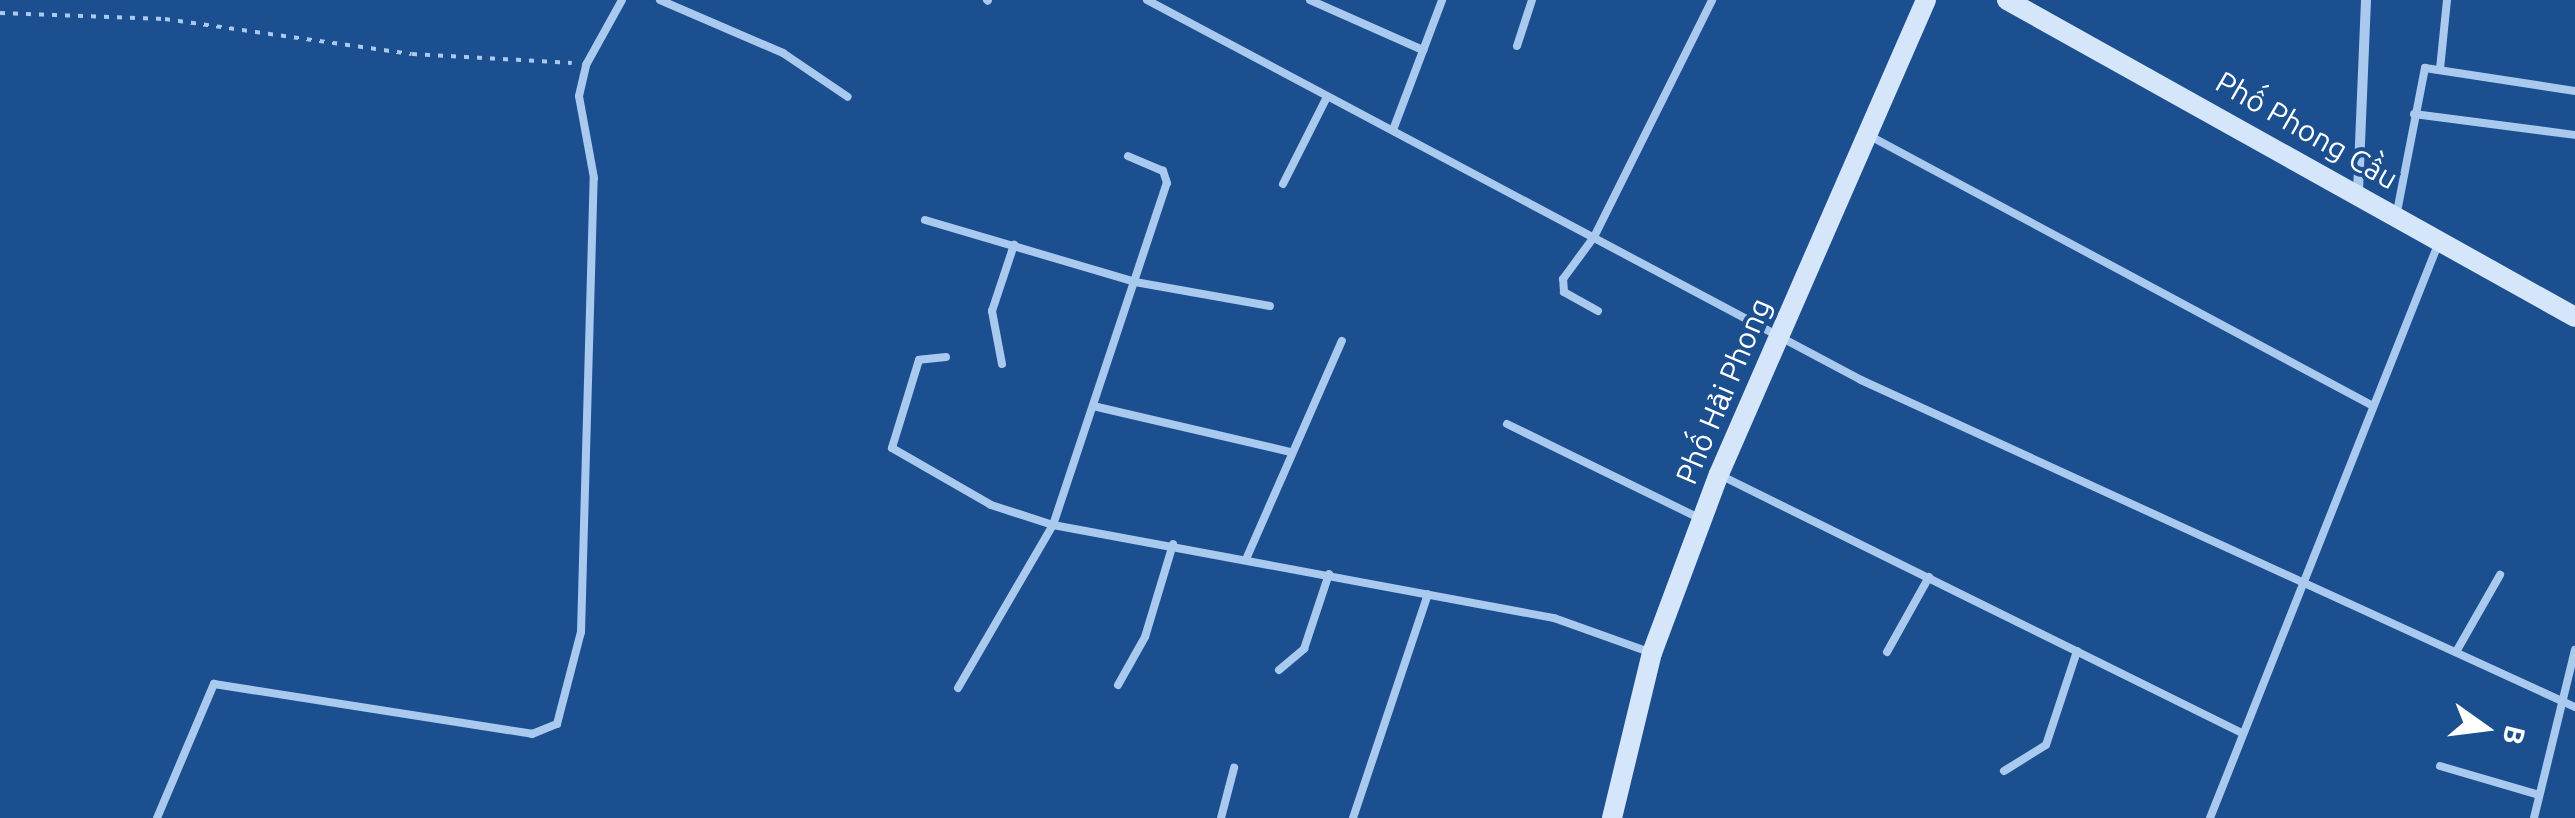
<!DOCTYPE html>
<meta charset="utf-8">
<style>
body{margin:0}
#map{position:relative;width:2575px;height:818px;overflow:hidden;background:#1b4f8f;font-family:Ubuntu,sans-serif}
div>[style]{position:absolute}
.path>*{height:4px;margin-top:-2px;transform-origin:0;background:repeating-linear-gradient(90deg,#a9c9ee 0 5px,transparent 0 13px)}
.lane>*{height:8px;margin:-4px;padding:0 4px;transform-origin:4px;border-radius:4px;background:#a9c9ee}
.street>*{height:10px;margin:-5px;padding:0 5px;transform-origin:5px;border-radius:5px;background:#a9c9ee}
.secondary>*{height:20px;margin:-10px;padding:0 10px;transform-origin:10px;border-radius:10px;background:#d6e6fa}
span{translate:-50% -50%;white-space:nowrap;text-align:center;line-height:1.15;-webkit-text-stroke:8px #1b4f8f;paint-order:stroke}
.street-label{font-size:30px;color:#fff}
.north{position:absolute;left:2435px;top:678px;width:100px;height:100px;-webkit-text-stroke:8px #1b4f8f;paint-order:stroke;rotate:104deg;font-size:28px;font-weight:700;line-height:40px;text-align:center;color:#fff}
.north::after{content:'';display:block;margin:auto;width:35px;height:45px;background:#fff;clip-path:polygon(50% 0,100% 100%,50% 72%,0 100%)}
</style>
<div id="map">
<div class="path">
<i style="left:0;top:13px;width:165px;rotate:2.1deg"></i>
<i style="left:165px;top:19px;width:249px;rotate:8.1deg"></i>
<i style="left:412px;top:54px;width:160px;rotate:3.2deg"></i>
</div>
<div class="lane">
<i style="left:660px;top:0;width:134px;rotate:23.3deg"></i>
<i style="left:783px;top:53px;width:78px;rotate:34.1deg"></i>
<i style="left:987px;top:0;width:1px;rotate:45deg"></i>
<i style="left:1147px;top:0;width:809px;rotate:28.02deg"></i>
<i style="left:1861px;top:380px;width:785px;rotate:24.61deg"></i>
<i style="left:1310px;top:0;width:124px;rotate:23.9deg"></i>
<i style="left:1517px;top:46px;width:48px;rotate:-71.9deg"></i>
<i style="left:2440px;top:69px;width:69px;rotate:-84.2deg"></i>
<i style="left:2414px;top:114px;width:162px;rotate:7.4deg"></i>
<i style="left:1393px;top:130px;width:139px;rotate:-69.3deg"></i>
<i style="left:1870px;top:136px;width:571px;rotate:28.23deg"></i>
<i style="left:1283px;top:184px;width:97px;rotate:-63.2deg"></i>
<i style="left:2396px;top:217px;width:152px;rotate:-79deg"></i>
<i style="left:2425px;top:68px;width:152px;rotate:8.7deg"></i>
<i style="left:925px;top:220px;width:219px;rotate:16.4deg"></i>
<i style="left:1135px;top:282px;width:137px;rotate:10.1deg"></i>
<i style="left:1598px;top:311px;width:39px;rotate:-151deg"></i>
<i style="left:1564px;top:292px;width:13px;rotate:-94deg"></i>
<i style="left:1563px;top:279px;width:52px;rotate:-53.6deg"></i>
<i style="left:1594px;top:237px;width:265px;rotate:-63.5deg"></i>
<i style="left:946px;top:357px;width:27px;rotate:174deg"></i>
<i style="left:919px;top:360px;width:92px;rotate:107.1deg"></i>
<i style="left:892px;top:448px;width:114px;rotate:29.9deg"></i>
<i style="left:991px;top:505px;width:65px;rotate:17.9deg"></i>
<i style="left:1053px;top:525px;width:510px;rotate:10.52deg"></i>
<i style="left:1554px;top:618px;width:104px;rotate:19.7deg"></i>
<i style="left:1002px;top:364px;width:54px;rotate:-100.7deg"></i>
<i style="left:992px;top:311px;width:70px;rotate:-71.6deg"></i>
<i style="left:1093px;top:406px;width:202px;rotate:13.1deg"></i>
<i style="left:1507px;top:424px;width:214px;rotate:26.1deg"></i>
<i style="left:1722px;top:476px;width:580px;rotate:26.3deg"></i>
<i style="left:1247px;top:557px;width:236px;rotate:-66.3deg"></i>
<i style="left:1887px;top:652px;width:86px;rotate:-60.8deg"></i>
<i style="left:2456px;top:652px;width:89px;rotate:-60.3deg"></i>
<i style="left:1279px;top:670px;width:33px;rotate:-40deg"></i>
<i style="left:1304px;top:649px;width:79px;rotate:-71.6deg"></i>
<i style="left:1118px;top:685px;width:55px;rotate:-60.6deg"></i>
<i style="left:1145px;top:637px;width:97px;rotate:-73.2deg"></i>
<i style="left:958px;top:688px;width:189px;rotate:-59.8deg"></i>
<i style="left:1053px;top:525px;width:360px;rotate:-71.6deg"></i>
<i style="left:1167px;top:183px;width:13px;rotate:-108deg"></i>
<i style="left:1163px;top:171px;width:38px;rotate:-157deg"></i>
<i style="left:2440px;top:766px;width:103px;rotate:16.3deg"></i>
<i style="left:2004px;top:771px;width:49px;rotate:-31.8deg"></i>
<i style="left:2046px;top:745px;width:99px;rotate:-71.7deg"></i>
<i style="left:157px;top:818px;width:146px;rotate:-67deg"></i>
<i style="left:214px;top:684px;width:322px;rotate:8.9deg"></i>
<i style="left:532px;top:734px;width:27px;rotate:-22deg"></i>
<i style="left:557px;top:724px;width:95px;rotate:-75.4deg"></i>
<i style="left:581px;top:632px;width:454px;rotate:-88.4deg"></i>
<i style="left:594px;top:178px;width:83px;rotate:-100.4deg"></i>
<i style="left:579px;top:96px;width:32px;rotate:-77deg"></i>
<i style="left:586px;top:65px;width:74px;rotate:-61deg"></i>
<i style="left:1221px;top:818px;width:52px;rotate:-75.4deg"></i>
<i style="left:1353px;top:818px;width:236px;rotate:-71.5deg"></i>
<i style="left:2210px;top:818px;width:620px;rotate:-68.32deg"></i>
<i style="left:2534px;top:818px;width:173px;rotate:-76.3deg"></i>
</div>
<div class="street">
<i style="left:2358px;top:191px;width:191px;rotate:-87.6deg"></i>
</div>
<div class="secondary">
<i style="left:2007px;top:0;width:650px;rotate:29.17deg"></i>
<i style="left:1612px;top:818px;width:170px;rotate:-76.4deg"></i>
<i style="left:1652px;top:653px;width:191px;rotate:-69.5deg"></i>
<i style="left:1719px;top:474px;width:517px;rotate:-66.41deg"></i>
</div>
<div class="street-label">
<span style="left:2307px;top:130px;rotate:30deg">Phố Phong Cầu</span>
<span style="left:1723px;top:391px;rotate:-67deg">Phố Hải Phong</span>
</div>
<div class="north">B</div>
</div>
